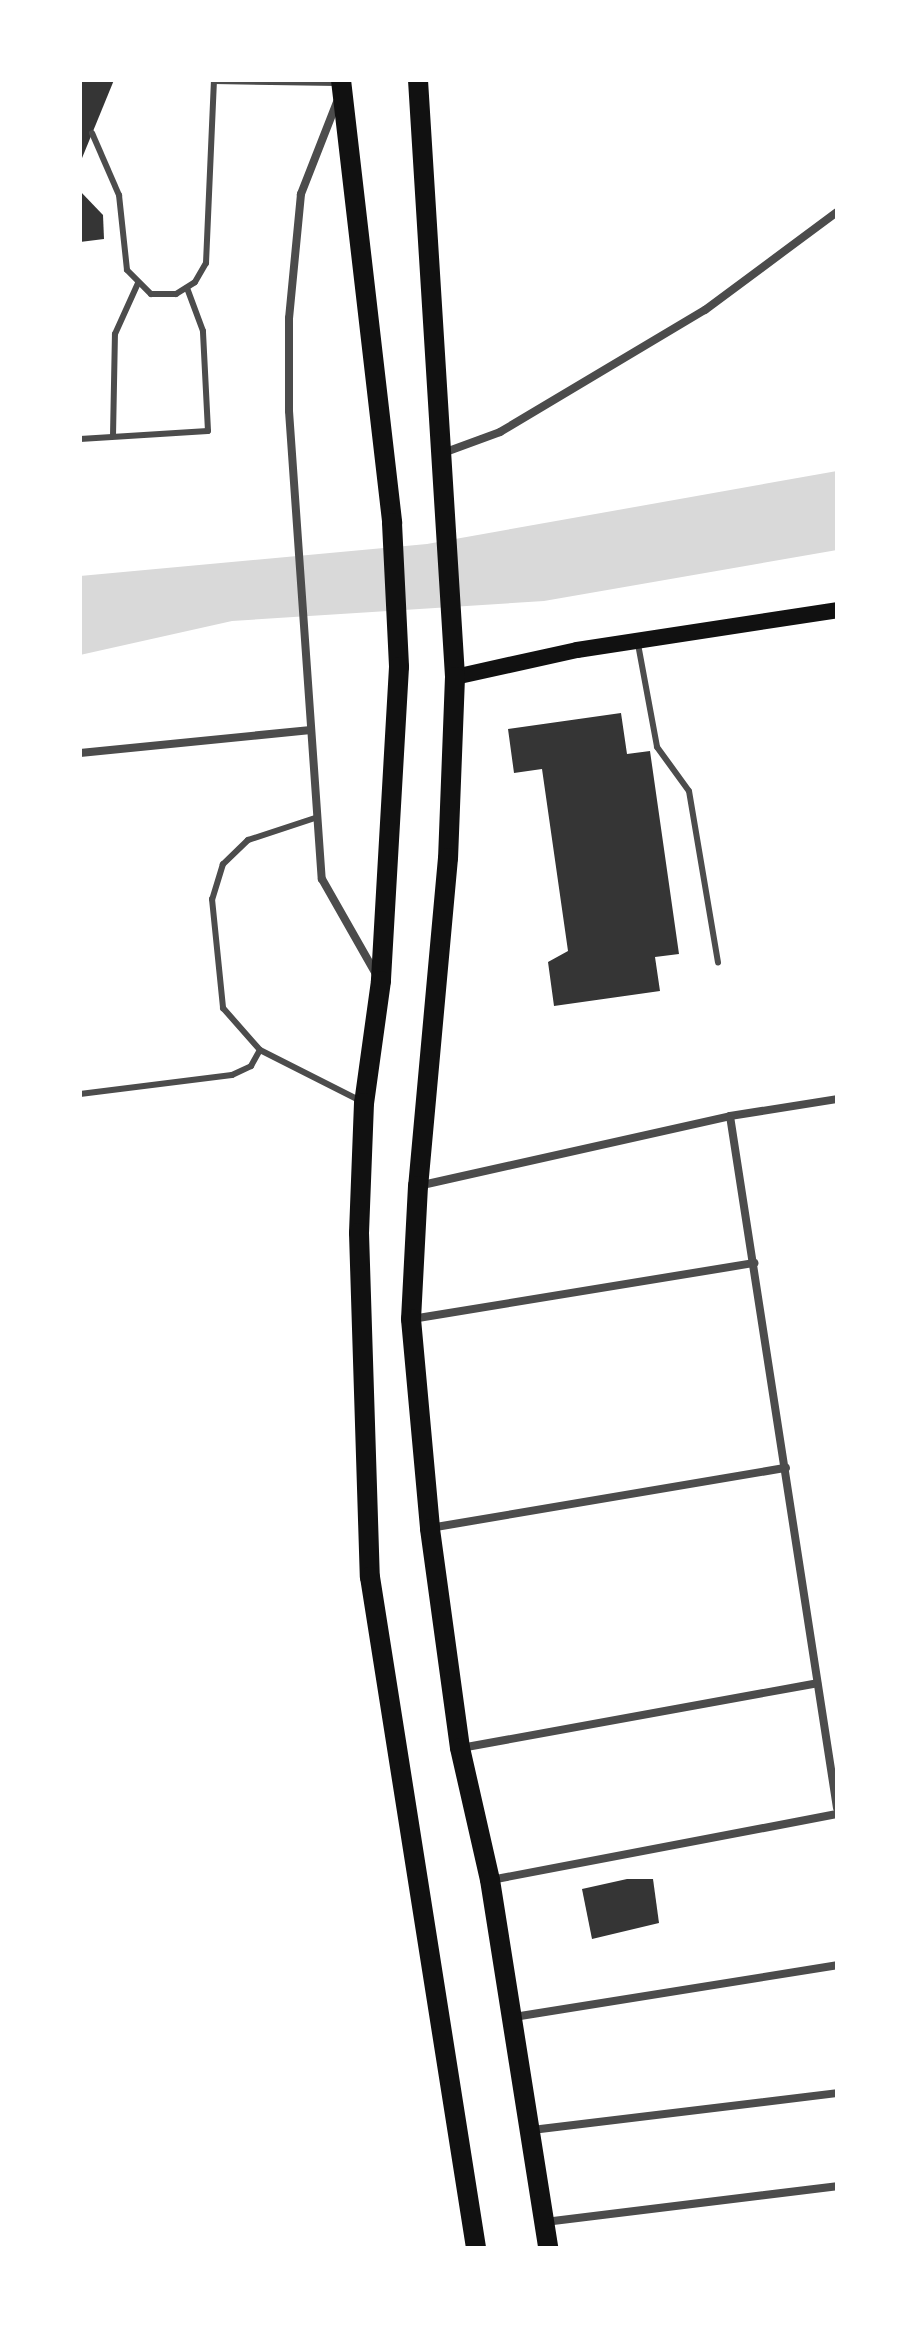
<!DOCTYPE html>
<style>
body{margin:0}
#map{position:relative;width:917px;height:2328px;overflow:hidden;background:#fff;font-family:Figtree,sans-serif}
div>[style]{position:absolute}
.water>*{inset:0;background:#d9d9d9}
.building>*{inset:0;background:#353535}
.service>*{height:6px;margin:-3px;padding:0 3px;transform-origin:3px;border-radius:3px;background:#4c4c4c}
.minor>*{height:8px;margin:-4px;padding:0 4px;transform-origin:4px;border-radius:4px;background:#4c4c4c}
.secondary>*{height:16px;margin:-8px;padding:0 8px;transform-origin:8px;border-radius:8px;background:#111}
.primary>*{height:20px;margin:-10px;padding:0 10px;transform-origin:10px;border-radius:10px;background:#111}
span{translate:-50% -50%;white-space:nowrap;text-align:center;line-height:1.15;-webkit-text-stroke:7px #fff;paint-order:stroke}
.frame{position:absolute;inset:0;border:82px solid #fff;pointer-events:none}
</style>
<div id="map">
<div class="water">
<i style="clip-path:polygon(837px 471px,837px 550px,544px 601px,232px 621px,80px 655px,80px 576px,427px 544px)"></i>
</div>
<div class="building">
<i style="clip-path:polygon(80px 80px,114px 80px,80px 163px)"></i>
<i style="clip-path:polygon(80px 191px,103px 215px,104px 239px,80px 242px)"></i>
<i style="clip-path:polygon(621px 713px,627px 754px,650px 751px,679px 954px,655px 957px,660px 991px,554px 1006px,548px 962px,568px 951px,542px 769px,514px 773px,508px 729px)"></i>
<i style="clip-path:polygon(627px 1879px,653px 1879px,659px 1923px,592px 1939px,582px 1889px)"></i>
</div>
<div class="service">
<i style="left:214px;top:81px;width:124px;rotate:0.9deg"></i>
<i style="left:92px;top:133px;width:68px;rotate:66.5deg"></i>
<i style="left:119px;top:195px;width:75px;rotate:83.9deg"></i>
<i style="left:127px;top:270px;width:34px;rotate:45deg"></i>
<i style="left:151px;top:294px;width:25px"></i>
<i style="left:176px;top:294px;width:22px;rotate:-32deg"></i>
<i style="left:195px;top:282px;width:22px;rotate:-60deg"></i>
<i style="left:206px;top:263px;width:183px;rotate:-87.5deg"></i>
<i style="left:113px;top:436px;width:102px;rotate:-88.9deg"></i>
<i style="left:115px;top:334px;width:56px;rotate:-65.7deg"></i>
<i style="left:80px;top:439px;width:128px;rotate:-3.6deg"></i>
<i style="left:208px;top:431px;width:100px;rotate:-92.9deg"></i>
<i style="left:203px;top:331px;width:46px;rotate:-110.4deg"></i>
<i style="left:638px;top:644px;width:105px;rotate:79.5deg"></i>
<i style="left:657px;top:747px;width:54px;rotate:54deg"></i>
<i style="left:689px;top:791px;width:174px;rotate:80.4deg"></i>
<i style="left:318px;top:817px;width:74px;rotate:161.8deg"></i>
<i style="left:248px;top:840px;width:35px;rotate:136deg"></i>
<i style="left:223px;top:864px;width:37px;rotate:107deg"></i>
<i style="left:212px;top:899px;width:110px;rotate:84.2deg"></i>
<i style="left:223px;top:1008px;width:56px;rotate:48.6deg"></i>
<i style="left:260px;top:1050px;width:113px;rotate:26.8deg"></i>
<i style="left:80px;top:1094px;width:153px;rotate:-7.1deg"></i>
<i style="left:232px;top:1075px;width:21px;rotate:-25deg"></i>
<i style="left:251px;top:1066px;width:18px;rotate:-61deg"></i>
</div>
<div class="minor">
<i style="left:337px;top:102px;width:99px;rotate:111.4deg"></i>
<i style="left:301px;top:194px;width:125px;rotate:95.5deg"></i>
<i style="left:289px;top:318px;width:93px;rotate:90deg"></i>
<i style="left:289px;top:411px;width:469px;rotate:86deg"></i>
<i style="left:322px;top:879px;width:109px;rotate:60.4deg"></i>
<i style="left:443px;top:453px;width:61px;rotate:-20.2deg"></i>
<i style="left:500px;top:432px;width:239px;rotate:-30.8deg"></i>
<i style="left:705px;top:310px;width:164px;rotate:-36.6deg"></i>
<i style="left:80px;top:753px;width:232px;rotate:-5.7deg"></i>
<i style="left:730px;top:1116px;width:700px;rotate:81.21deg"></i>
<i style="left:418px;top:1186px;width:320px;rotate:-12.6deg"></i>
<i style="left:730px;top:1116px;width:108px;rotate:-9deg"></i>
<i style="left:412px;top:1319px;width:347px;rotate:-9.3deg"></i>
<i style="left:430px;top:1528px;width:361px;rotate:-9.6deg"></i>
<i style="left:461px;top:1748px;width:362px;rotate:-10.3deg"></i>
<i style="left:491px;top:1880px;width:352px;rotate:-10.8deg"></i>
<i style="left:514px;top:2017px;width:327px;rotate:-9.1deg"></i>
<i style="left:532px;top:2130px;width:307px;rotate:-6.9deg"></i>
<i style="left:545px;top:2222px;width:294px;rotate:-7deg"></i>
</div>
<div class="secondary">
<i style="left:455px;top:677px;width:125px;rotate:-12.5deg"></i>
<i style="left:577px;top:650px;width:263px;rotate:-8.7deg"></i>
</div>
<div class="primary">
<i style="left:341px;top:80px;width:446px;rotate:83.4deg"></i>
<i style="left:392px;top:523px;width:144px;rotate:87.2deg"></i>
<i style="left:399px;top:667px;width:315px;rotate:93.3deg"></i>
<i style="left:381px;top:981px;width:123px;rotate:97.9deg"></i>
<i style="left:364px;top:1103px;width:130px;rotate:92.2deg"></i>
<i style="left:359px;top:1233px;width:344px;rotate:88.2deg"></i>
<i style="left:370px;top:1577px;width:679px;rotate:81.02deg"></i>
<i style="left:418px;top:80px;width:598px;rotate:86.45deg"></i>
<i style="left:455px;top:677px;width:181px;rotate:92.2deg"></i>
<i style="left:448px;top:858px;width:329px;rotate:95.2deg"></i>
<i style="left:418px;top:1186px;width:133px;rotate:93deg"></i>
<i style="left:411px;top:1319px;width:211px;rotate:84.8deg"></i>
<i style="left:430px;top:1529px;width:221px;rotate:82.2deg"></i>
<i style="left:460px;top:1748px;width:135px;rotate:77.2deg"></i>
<i style="left:490px;top:1880px;width:373px;rotate:81deg"></i>
</div>
<div class="frame"></div>
</div>
